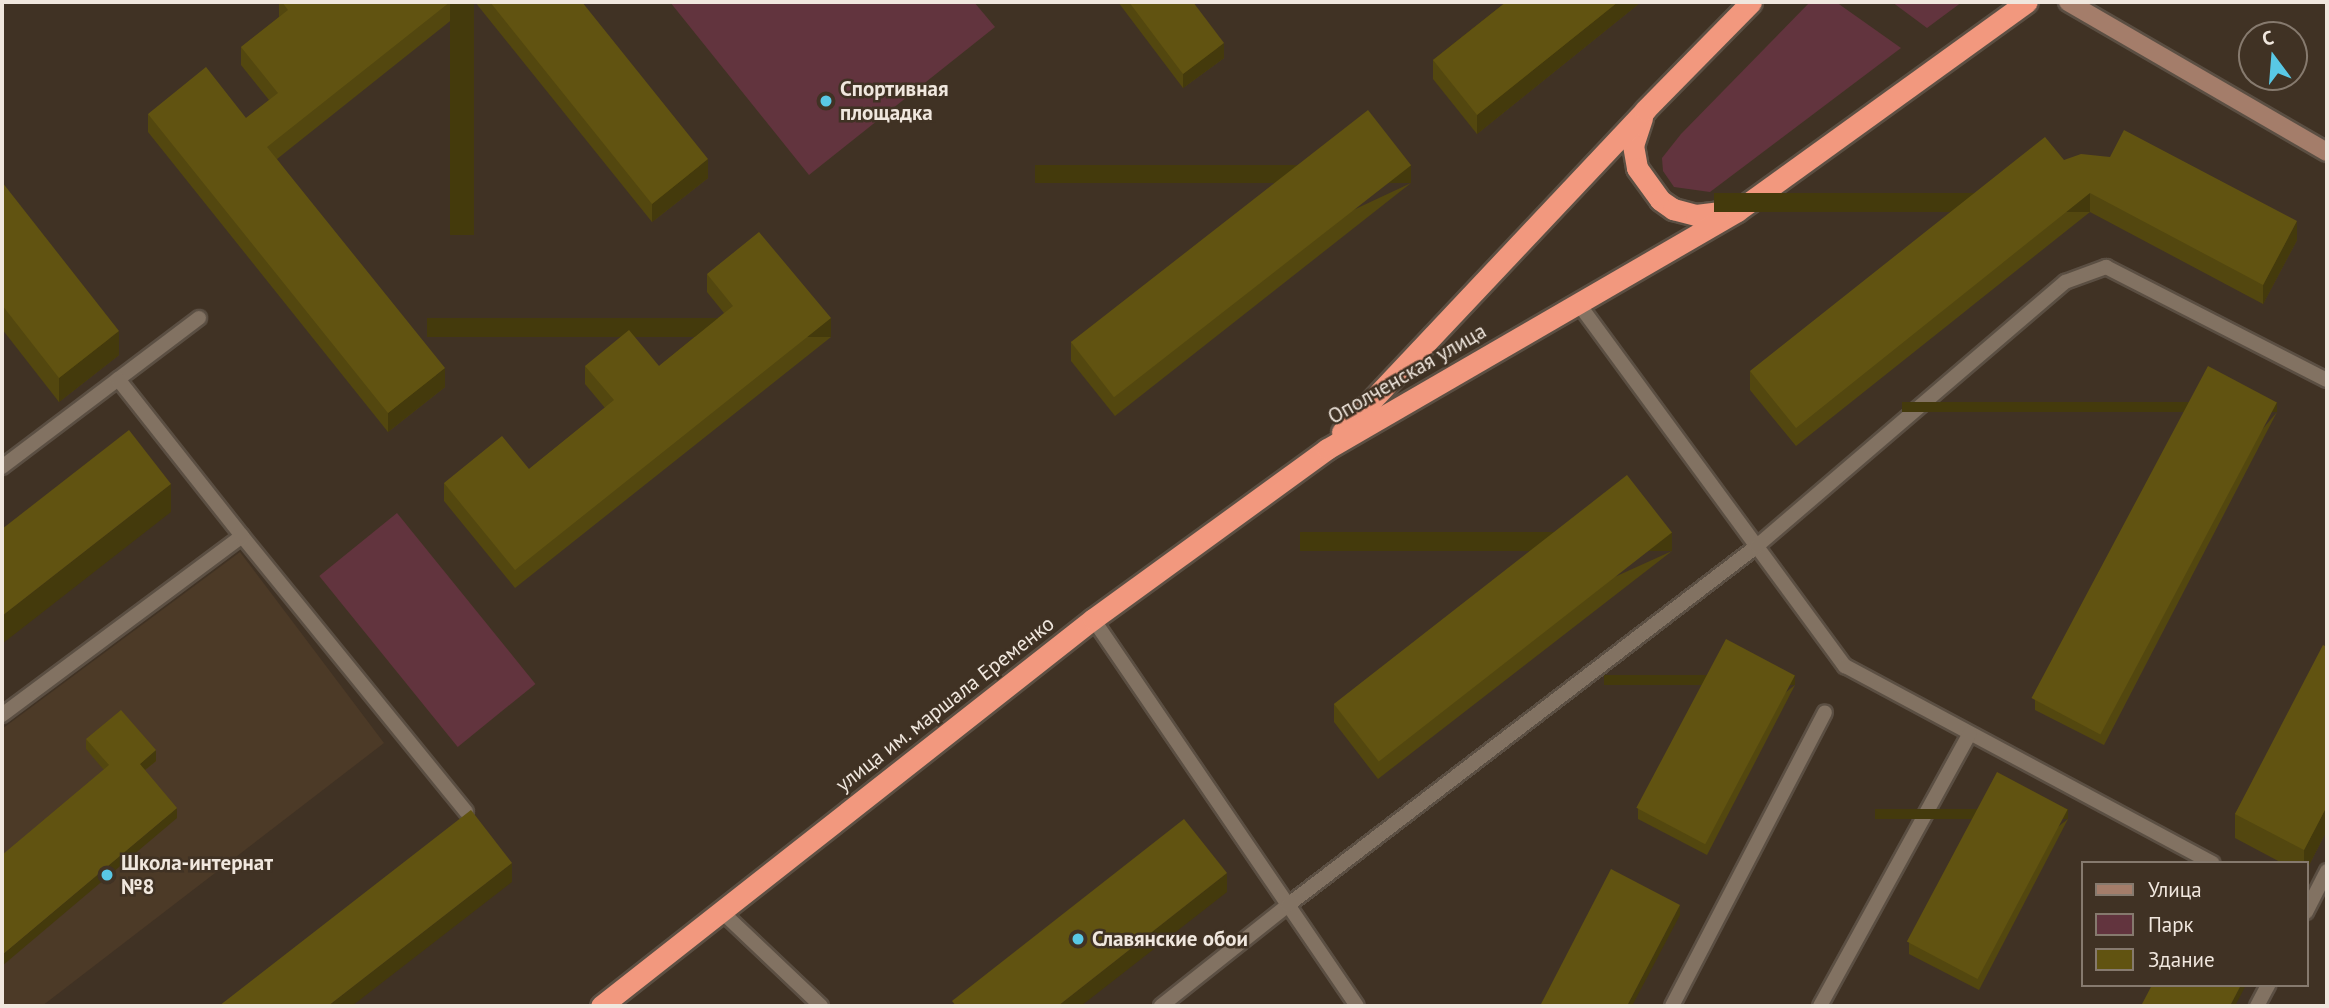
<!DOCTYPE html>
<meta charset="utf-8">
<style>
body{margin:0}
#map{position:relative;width:2329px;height:1008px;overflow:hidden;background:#403224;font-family:"PT Sans",sans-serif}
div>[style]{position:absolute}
.built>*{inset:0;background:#4c3a27}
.green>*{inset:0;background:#62343e;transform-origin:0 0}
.roads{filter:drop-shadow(2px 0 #5b4f43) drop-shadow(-2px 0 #5b4f43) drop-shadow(0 2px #5b4f43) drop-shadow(0 -2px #5b4f43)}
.lane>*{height:14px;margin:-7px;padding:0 7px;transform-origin:7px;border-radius:7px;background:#827262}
.secondary>*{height:18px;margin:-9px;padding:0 9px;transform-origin:9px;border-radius:9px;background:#a47d6a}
.highway>*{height:21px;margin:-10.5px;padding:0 10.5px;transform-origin:10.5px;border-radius:10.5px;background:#f2987e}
.wall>*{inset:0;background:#53470f}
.shaded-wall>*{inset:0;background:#443a0c;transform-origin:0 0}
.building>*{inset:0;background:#615311;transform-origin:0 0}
.dots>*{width:19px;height:19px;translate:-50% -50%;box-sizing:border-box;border:4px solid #403224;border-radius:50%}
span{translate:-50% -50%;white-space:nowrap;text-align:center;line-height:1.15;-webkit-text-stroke:5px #403224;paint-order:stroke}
.poi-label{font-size:21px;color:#f0e7de;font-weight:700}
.left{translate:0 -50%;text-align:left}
.street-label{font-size:21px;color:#f0e7de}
.frame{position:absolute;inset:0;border:4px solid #f0e7de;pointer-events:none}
.legend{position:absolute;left:2081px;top:861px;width:228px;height:126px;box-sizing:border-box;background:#403224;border:2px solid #867a6e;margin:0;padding:9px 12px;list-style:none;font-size:21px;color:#f0e7de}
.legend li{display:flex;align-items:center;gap:14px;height:35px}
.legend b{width:35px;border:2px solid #867a6e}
.north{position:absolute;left:2238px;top:21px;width:70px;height:70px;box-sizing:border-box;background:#403224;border:2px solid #867a6e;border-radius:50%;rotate:344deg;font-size:19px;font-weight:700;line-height:28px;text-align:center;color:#f0e7de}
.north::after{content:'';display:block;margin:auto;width:24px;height:32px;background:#59c8e5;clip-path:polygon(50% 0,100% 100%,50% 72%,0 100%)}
</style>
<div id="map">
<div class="built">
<i style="clip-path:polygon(240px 552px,384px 743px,42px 1006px,2px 1006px,2px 729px)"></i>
</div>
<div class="green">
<i style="clip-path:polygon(670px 2px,974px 2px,995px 27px,809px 175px)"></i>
<i style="clip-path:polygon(1810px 2px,1836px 2px,1901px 48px,1710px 192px,1674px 187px,1663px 171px,1662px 158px,1681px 134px)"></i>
<i style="clip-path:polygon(1892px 2px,1962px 2px,1927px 28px)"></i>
<i style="left:397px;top:513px;width:220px;height:100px;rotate:51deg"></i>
</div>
<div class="roads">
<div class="lane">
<i style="left:1578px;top:303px;width:451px;rotate:53.7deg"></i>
<i style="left:1845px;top:666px;width:417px;rotate:28.2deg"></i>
<i style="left:2px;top:467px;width:247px;rotate:-37.1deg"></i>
<i style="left:242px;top:536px;width:355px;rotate:50.9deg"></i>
<i style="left:1093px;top:619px;width:468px;rotate:55.7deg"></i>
<i style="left:2px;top:715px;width:299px;rotate:-36.7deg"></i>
<i style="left:242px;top:536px;width:200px;rotate:-128.3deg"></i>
<i style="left:721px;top:911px;width:138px;rotate:43.5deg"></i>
<i style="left:2306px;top:912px;width:46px;rotate:-62.9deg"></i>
<i style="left:1161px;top:1006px;width:162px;rotate:-38.5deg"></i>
<i style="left:1288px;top:905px;width:591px;rotate:-37.43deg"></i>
<i style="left:1757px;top:546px;width:406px;rotate:-40.6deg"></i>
<i style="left:2065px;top:282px;width:44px;rotate:-20.1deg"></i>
<i style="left:2106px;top:267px;width:248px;rotate:27.1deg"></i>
<i style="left:1672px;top:1006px;width:331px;rotate:-62.5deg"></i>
<i style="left:1820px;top:1006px;width:311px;rotate:-61.2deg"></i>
<i style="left:2257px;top:1006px;width:24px;rotate:-62deg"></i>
</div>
<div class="secondary">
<i style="left:2068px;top:2px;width:299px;rotate:30.1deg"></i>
</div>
<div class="highway">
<i style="left:1642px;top:118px;width:28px;rotate:108deg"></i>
<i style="left:1633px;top:145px;width:23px;rotate:80deg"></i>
<i style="left:1637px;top:168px;width:39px;rotate:54deg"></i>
<i style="left:1660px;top:200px;width:16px;rotate:35deg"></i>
<i style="left:1673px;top:209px;width:24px;rotate:15deg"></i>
<i style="left:1696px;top:215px;width:33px;rotate:-7deg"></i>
<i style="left:1342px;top:432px;width:442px;rotate:-46.7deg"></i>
<i style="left:1645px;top:110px;width:151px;rotate:-45.5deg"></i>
<i style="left:601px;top:1006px;width:626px;rotate:-38.19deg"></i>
<i style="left:1093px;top:619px;width:289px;rotate:-36deg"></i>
<i style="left:1327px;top:449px;width:474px;rotate:-30.1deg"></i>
<i style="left:1737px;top:211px;width:357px;rotate:-35.8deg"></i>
</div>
</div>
<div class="wall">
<i style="clip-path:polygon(279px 2px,474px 2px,277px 159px,445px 387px,388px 432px,148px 132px,148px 114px,246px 118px,269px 100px,241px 65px,241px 47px,279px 17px)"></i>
<i style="clip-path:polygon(475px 2px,582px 2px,708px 178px,652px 222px)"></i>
<i style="clip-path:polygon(1118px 2px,1193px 2px,1224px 58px,1183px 88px)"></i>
<i style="clip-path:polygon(1506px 2px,1641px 2px,1477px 134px,1433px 79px,1433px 60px)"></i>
<i style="clip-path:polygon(2064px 160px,2297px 240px,2263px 304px,2090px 212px,1796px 446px,1750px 390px,1750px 371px)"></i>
<i style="clip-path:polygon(2px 182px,119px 355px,59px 402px,2px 329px)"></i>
<i style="clip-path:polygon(1411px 183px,1115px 416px,1071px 361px,1071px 342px)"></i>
<i style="clip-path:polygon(707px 274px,831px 337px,515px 588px,444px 501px,444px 483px,529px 469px,605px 408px,585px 384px,585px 366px,659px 366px,724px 313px,707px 292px)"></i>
<i style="clip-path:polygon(2277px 412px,2104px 745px,2035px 710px,2035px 700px)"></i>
<i style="clip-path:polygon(1672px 551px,1378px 779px,1334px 722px,1334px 704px)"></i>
<i style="clip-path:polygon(2327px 647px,2327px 830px,2306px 871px,2306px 863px,2282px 863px,2235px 838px,2235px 814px)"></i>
<i style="clip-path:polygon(1795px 685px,1707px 855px,1638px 819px,1638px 809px)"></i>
<i style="clip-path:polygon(86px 739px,156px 761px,145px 770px,177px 818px,103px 769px,86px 749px)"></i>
<i style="clip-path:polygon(2068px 819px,1979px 990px,1909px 954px,1909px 943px)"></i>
</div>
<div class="shaded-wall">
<i style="left:450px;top:2px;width:24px;height:233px"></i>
<i style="clip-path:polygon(1618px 2px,1641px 2px,1477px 134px,1477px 115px)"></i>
<i style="clip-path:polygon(1224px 43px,1224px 58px,1183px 88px,1183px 74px)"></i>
<i style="clip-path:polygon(708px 159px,708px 178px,652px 222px,652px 204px)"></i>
<i style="left:1411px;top:165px;width:18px;height:376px;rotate:90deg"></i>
<i style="left:2090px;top:193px;width:19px;height:376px;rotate:90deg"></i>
<i style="clip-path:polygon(2297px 221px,2297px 240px,2263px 304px,2263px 285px)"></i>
<i style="left:831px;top:318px;width:19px;height:404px;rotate:90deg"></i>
<i style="clip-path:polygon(119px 331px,119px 355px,59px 402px,59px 378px)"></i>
<i style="clip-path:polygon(445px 368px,445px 387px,388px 432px,388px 413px)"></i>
<i style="left:2277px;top:402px;width:10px;height:375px;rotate:90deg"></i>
<i style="clip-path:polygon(171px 484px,171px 512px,2px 644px,2px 616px)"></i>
<i style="left:1672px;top:532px;width:19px;height:372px;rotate:90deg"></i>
<i style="left:1795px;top:675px;width:10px;height:191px;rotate:90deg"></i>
<i style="clip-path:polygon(156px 750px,156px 761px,140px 774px,140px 764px)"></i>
<i style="clip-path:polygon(2327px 806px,2327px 830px,2306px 871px,2306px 863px,2304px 863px,2304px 850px)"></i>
<i style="clip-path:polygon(177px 808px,177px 818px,2px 966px,2px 955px)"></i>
<i style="left:2068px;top:809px;width:10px;height:193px;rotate:90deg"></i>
<i style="clip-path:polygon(512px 863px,512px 882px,352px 1006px,328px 1006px)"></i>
<i style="clip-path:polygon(1227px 873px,1227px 892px,1081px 1006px,1058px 1006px)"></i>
<i style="clip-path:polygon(1680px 905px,1680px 915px,1632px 1006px,1627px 1006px)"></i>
<i style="clip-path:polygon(2241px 985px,2246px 985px,2235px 1006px,2230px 1006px)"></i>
</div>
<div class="building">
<i style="clip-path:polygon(282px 2px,450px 2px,267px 147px,445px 368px,388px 413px,148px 114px,206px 67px,246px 118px,278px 93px,241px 47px,288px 10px)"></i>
<i style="clip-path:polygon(490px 2px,582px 2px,708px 159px,652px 204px)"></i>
<i style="clip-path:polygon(1129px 2px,1193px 2px,1224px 43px,1183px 74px)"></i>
<i style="clip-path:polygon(1506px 2px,1618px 2px,1477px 115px,1433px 60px)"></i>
<i style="left:1368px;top:110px;width:70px;height:377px;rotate:52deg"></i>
<i style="clip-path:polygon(2124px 130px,2297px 221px,2263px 285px,2090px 193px,1796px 428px,1750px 371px,2045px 137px,2064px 160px,2081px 154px,2110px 157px)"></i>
<i style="clip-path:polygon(2px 182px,119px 331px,59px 378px,2px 305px)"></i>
<i style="clip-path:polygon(759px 232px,831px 318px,515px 570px,444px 483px,502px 436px,529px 469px,614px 400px,585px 366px,629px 330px,659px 366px,733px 306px,707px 274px)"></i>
<i style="left:2208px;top:366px;width:78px;height:376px;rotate:28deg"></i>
<i style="clip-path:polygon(129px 430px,171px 484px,2px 616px,2px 529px)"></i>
<i style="left:1627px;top:475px;width:73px;height:372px;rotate:52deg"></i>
<i style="left:1726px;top:639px;width:78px;height:191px;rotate:28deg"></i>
<i style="clip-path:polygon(2323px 645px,2327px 647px,2327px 806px,2304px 850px,2235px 814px)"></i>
<i style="clip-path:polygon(121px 710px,156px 750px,140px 764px,177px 808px,2px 955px,2px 855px,109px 765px,86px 739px)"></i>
<i style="left:1997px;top:772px;width:80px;height:192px;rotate:28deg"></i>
<i style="clip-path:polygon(471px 810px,512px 863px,328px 1006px,219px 1006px)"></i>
<i style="clip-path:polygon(1184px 819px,1227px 873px,1058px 1006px,956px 1006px,952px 1001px)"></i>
<i style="clip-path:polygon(1611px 869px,1680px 905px,1627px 1006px,1540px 1006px)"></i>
<i style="clip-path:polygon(2152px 985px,2241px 985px,2230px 1006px,2141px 1006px)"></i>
</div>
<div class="dots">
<i style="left:826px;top:101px;background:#59c8e5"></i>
<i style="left:107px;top:875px;background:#59c8e5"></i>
<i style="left:1078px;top:939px;background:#59c8e5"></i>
</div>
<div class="poi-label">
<span class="left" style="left:840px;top:101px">Спортивная<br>площадка</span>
<span class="left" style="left:121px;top:875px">Школа-интернат<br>№8</span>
<span class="left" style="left:1092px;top:939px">Славянские обои</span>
</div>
<div class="street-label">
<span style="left:1407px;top:374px;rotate:-30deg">Ополченская улица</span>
<span style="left:945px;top:704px;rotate:-38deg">улица им. маршала Еременко</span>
</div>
<div class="frame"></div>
<ul class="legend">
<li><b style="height:9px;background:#a47d6a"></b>Улица</li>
<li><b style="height:19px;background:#62343e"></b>Парк</li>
<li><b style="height:19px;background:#615311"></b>Здание</li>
</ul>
<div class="north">С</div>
</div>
